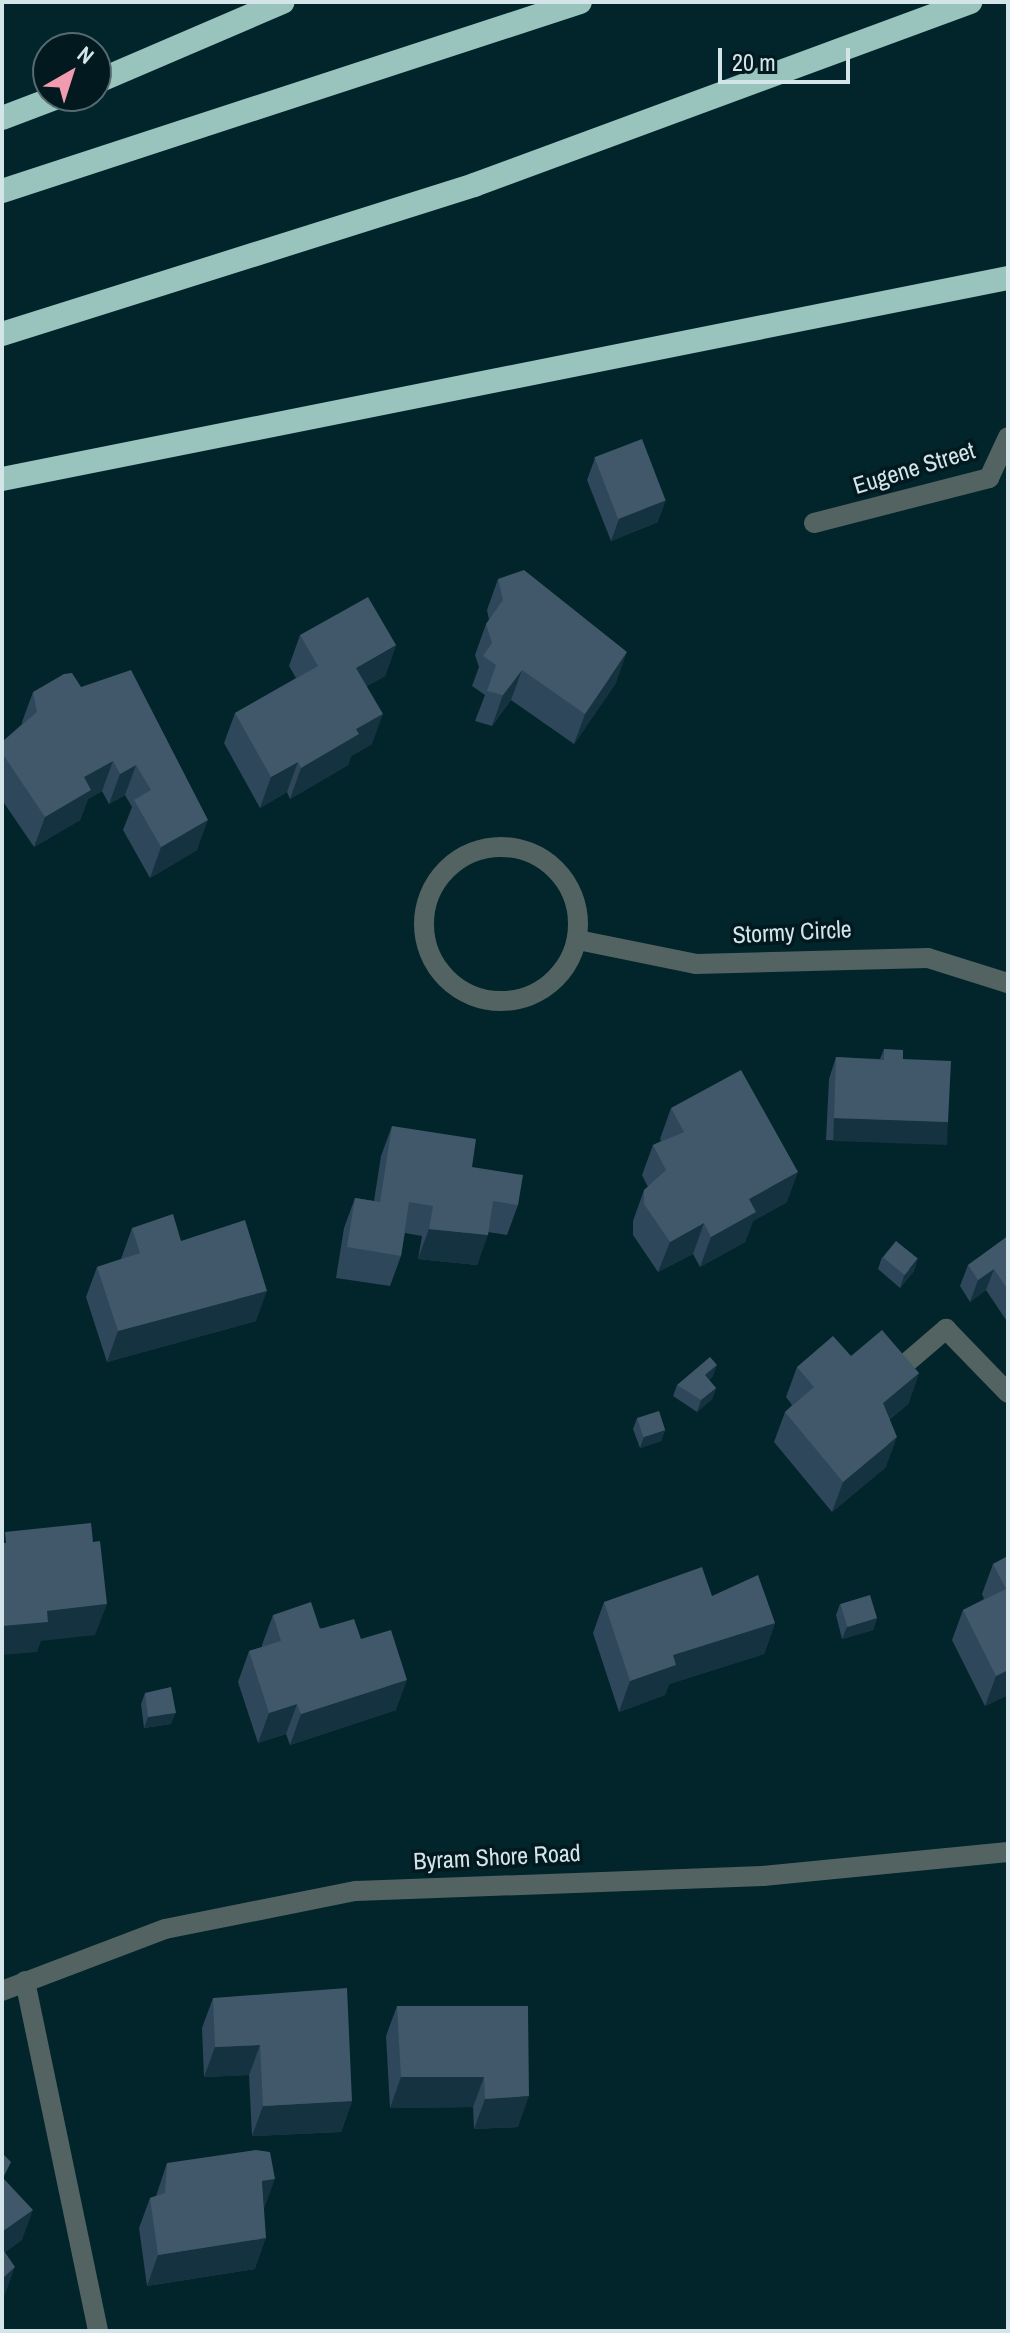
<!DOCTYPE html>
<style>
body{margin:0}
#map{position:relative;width:1010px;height:2333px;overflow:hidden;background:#02242b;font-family:"Archivo Narrow",sans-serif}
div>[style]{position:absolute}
.lane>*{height:20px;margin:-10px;padding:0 10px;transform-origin:10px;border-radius:10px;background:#526361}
.street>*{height:20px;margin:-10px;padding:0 10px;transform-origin:10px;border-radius:10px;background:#526361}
.street>.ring{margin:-10px;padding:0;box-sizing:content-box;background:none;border:20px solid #526361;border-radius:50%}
.highway>*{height:24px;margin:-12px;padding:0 12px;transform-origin:12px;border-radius:12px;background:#99c4bd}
.wall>*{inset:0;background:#2e475a}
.shaded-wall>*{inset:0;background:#153241;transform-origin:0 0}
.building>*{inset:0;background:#405869;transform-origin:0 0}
span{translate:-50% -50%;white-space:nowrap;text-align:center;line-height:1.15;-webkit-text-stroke:7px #02191f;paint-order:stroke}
.street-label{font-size:24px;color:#d3e5e9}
.frame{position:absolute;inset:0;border:4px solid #d3e5e9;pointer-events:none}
.north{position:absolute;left:32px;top:32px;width:80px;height:80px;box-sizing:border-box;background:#02191f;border:2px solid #566b70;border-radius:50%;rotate:39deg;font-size:22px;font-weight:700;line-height:32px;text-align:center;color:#d3e5e9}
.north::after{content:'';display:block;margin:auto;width:28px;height:36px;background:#f29aaf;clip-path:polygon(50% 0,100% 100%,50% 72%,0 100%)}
.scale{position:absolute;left:718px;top:48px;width:132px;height:36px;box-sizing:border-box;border:4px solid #d3e5e9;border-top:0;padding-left:10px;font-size:24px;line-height:28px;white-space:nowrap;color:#d3e5e9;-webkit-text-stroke:6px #02191f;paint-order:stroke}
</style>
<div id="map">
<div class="lane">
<i style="left:897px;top:1371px;width:65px;rotate:-40.6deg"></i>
<i style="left:946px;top:1329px;width:89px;rotate:45.9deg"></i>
<i style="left:25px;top:1981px;width:358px;rotate:78.2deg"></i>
</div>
<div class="street">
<i style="left:814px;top:523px;width:181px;rotate:-14.4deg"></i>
<i style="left:989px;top:478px;width:45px;rotate:-65.1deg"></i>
<i class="ring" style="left:424px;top:847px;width:134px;height:134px"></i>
<i style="left:578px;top:940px;width:120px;rotate:11.5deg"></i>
<i style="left:696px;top:964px;width:232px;rotate:-1.5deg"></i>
<i style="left:928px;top:958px;width:84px;rotate:17.4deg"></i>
<i style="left:2px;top:1991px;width:174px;rotate:-20.8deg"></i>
<i style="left:165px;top:1929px;width:195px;rotate:-11.3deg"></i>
<i style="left:356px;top:1891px;width:407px;rotate:-2.1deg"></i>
<i style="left:763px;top:1876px;width:246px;rotate:-5.6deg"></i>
</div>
<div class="highway">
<i style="left:96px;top:82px;width:203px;rotate:-23.2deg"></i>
<i style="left:2px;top:118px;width:62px;rotate:-20.8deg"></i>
<i style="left:2px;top:191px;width:608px;rotate:-18.11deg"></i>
<i style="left:2px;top:334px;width:495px;rotate:-17.5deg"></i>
<i style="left:474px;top:185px;width:529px;rotate:-20.25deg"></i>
<i style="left:2px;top:479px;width:1026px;rotate:-11.3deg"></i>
</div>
<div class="wall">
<i style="clip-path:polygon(595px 458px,658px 522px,611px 541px,587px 480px)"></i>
<i style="clip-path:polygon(498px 579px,616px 683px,574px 744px,511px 700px,492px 726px,475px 721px,485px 695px,472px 686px,479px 667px,475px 655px,486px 624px,489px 620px,487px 610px)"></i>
<i style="clip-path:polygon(300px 635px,396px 645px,385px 676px,367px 686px,372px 744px,351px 756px,348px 765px,290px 799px,287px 792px,260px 808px,224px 743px,235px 713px,296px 678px,289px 666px)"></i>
<i style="clip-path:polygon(81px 687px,197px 850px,150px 878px,123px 830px,132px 807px,125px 795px,109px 804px,102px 791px,88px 799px,80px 820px,34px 847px,2px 800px,2px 742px,22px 724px,22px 722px,33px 692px)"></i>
<i style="clip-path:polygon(884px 1049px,903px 1059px,948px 1122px,940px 1144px,826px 1140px,829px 1079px,836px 1057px,880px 1059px)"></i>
<i style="clip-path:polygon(671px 1108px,787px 1202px,753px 1221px,745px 1242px,700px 1267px,693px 1254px,658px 1272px,633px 1235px,633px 1221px,644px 1190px,648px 1187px,642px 1175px,653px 1145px,661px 1141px,660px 1139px)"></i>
<i style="clip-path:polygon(392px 1126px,472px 1167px,518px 1205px,507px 1235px,488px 1232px,477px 1265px,418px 1259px,422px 1236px,405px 1233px,401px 1256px,390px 1286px,336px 1278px,344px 1228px,355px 1198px,374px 1201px,381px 1156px)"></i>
<i style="clip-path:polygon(132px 1228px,181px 1241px,256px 1321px,107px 1362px,86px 1297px,97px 1267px,121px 1259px)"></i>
<i style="clip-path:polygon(1008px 1236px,1008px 1323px,986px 1290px,970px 1302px,960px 1286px,968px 1265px)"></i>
<i style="clip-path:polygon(882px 1257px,914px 1271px,900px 1288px,878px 1269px)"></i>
<i style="clip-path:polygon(851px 1356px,919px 1373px,908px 1404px,890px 1419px,886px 1467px,832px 1512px,774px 1442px,785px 1412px,792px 1405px,786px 1397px,797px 1367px)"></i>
<i style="clip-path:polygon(713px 1376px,709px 1380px,716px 1388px,712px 1399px,697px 1412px,673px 1396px,677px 1385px)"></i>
<i style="clip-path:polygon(637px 1418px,665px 1430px,661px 1441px,640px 1448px,633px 1429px)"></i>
<i style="clip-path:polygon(1008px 1556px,1008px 1695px,985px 1706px,952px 1640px,963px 1610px,984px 1599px,982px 1594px,993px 1564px)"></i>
<i style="clip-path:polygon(712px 1596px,775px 1623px,764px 1654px,669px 1684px,665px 1695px,619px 1712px,593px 1633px,604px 1602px)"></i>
<i style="clip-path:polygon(840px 1604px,877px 1618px,873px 1630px,842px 1639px,836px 1615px)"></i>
<i style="clip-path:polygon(273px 1615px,361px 1639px,396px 1710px,290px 1745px,286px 1734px,258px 1743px,238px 1682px,249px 1651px,262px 1647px,262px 1645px)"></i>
<i style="clip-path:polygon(145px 1693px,171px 1724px,144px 1728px,141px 1704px)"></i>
<i style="clip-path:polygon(213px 1998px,352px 2101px,341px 2132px,252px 2136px,249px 2075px,204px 2077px,202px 2028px)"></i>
<i style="clip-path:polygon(397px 2006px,528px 2006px,518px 2127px,474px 2129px,473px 2107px,390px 2108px,386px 2036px)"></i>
<i style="clip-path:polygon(167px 2163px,264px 2209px,255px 2269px,147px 2286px,139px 2228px,150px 2198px,156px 2196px)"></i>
</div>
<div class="shaded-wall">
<i style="clip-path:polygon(666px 500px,658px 522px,611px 541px,619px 519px)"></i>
<i style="clip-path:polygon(396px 645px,385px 676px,345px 698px,356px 668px)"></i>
<i style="clip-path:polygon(627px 652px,616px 683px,574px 744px,585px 714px)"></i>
<i style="clip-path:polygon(522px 670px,511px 700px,492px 726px,503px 695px)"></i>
<i style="clip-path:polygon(383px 714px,372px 744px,351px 756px,348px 765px,290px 799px,301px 768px,356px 729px)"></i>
<i style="clip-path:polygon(113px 761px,102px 791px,88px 799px,80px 820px,34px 847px,45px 817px,84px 777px)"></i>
<i style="clip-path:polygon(298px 762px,287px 792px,260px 808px,271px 777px)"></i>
<i style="clip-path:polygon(136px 765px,125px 795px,109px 804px,120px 774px)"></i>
<i style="clip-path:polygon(208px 820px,197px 850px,150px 878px,161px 847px)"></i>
<i style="left:834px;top:1118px;width:114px;height:23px;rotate:2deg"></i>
<i style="clip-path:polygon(798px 1172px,787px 1202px,753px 1221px,745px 1242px,700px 1267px,711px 1237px,749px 1199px)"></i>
<i style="clip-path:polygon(704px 1223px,693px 1254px,658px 1272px,670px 1242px)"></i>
<i style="clip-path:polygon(429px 1229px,488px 1235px,477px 1265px,418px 1259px)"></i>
<i style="clip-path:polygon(918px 1259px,914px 1271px,900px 1288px,904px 1276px)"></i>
<i style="clip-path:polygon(994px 1269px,986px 1290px,970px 1302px,978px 1280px)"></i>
<i style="clip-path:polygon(267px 1291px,256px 1321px,107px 1362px,118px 1331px)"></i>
<i style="clip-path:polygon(717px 1365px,713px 1376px,701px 1387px,705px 1375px)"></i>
<i style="clip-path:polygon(919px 1373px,908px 1404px,872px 1433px,883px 1403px)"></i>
<i style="clip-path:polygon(716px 1388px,712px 1399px,697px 1412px,701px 1400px)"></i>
<i style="clip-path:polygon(665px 1430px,661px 1441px,640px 1448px,644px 1437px)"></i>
<i style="clip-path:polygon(897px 1437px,886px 1467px,832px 1512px,843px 1482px)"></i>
<i style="clip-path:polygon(107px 1604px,95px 1635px,41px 1641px,37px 1652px,2px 1655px,2px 1626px,47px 1611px)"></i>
<i style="clip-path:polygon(877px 1618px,873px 1630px,842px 1639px,847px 1627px)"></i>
<i style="clip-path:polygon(775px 1623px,764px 1654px,669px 1684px,665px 1695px,619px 1712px,630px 1681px,673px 1655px)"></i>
<i style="clip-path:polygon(1008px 1670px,1008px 1695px,985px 1706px,996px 1676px)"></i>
<i style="clip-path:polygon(407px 1680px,396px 1710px,290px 1745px,301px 1714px)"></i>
<i style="clip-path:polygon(297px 1704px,286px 1734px,258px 1743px,269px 1713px)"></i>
<i style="clip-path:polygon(176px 1713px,171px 1724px,144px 1728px,148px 1717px)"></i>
<i style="clip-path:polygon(260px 2045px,249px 2075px,204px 2077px,215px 2047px)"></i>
<i style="clip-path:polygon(401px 2077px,484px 2077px,473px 2107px,390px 2108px)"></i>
<i style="clip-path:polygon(529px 2096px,518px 2127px,474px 2129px,485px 2099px)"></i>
<i style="clip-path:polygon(352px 2101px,341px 2132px,252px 2136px,263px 2106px)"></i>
<i style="clip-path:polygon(275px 2179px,264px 2209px,262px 2181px)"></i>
<i style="clip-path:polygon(33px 2210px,22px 2240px,2px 2255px,2px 2232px)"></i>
<i style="clip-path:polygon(266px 2238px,255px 2269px,147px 2286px,158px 2255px)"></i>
<i style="clip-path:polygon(15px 2267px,4px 2297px,2px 2299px,2px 2279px)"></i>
</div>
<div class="building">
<i style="left:642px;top:439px;width:66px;height:51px;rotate:69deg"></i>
<i style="clip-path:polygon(524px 570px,627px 652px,585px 714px,522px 670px,503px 695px,487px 691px,496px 665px,483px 656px,492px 643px,486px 624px,503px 600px,498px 579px)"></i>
<i style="clip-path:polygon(368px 597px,396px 645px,356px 668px,383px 714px,356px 729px,359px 734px,301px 768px,298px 762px,271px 777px,235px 713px,318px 666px,300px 635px)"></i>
<i style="clip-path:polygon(131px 670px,208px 820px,161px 847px,134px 800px,151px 790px,136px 765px,120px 774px,113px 761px,84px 777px,91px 790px,45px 817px,2px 753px,2px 742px,37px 712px,33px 692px,64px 674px,72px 673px,81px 687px)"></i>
<i style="clip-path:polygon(884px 1049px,903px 1050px,903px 1059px,951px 1061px,948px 1122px,834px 1118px,836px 1057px,884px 1060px)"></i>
<i style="clip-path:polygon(741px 1070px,798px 1172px,749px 1199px,756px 1212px,711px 1237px,704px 1223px,670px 1242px,644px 1204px,644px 1190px,666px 1170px,653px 1145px,684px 1132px,671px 1108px)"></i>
<i style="clip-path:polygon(392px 1126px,476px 1139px,472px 1167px,523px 1175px,518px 1205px,493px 1201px,488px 1235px,429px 1229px,433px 1206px,409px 1202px,401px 1256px,347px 1247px,355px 1198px,380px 1202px)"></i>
<i style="clip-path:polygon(173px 1214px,181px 1241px,245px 1220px,267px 1291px,118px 1331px,97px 1267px,140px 1253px,132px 1228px)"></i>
<i style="clip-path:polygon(1008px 1236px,1008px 1290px,994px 1269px,978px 1280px,968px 1265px)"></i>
<i style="left:896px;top:1241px;width:28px;height:21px;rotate:39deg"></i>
<i style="clip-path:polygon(882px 1330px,919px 1373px,883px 1403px,897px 1437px,843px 1482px,785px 1412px,814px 1387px,797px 1367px,833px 1336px,851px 1356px)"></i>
<i style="clip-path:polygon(710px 1357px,717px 1365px,705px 1375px,716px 1388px,701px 1400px,677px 1385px)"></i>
<i style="left:659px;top:1411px;width:20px;height:23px;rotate:72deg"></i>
<i style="clip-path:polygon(91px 1523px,93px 1542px,100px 1541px,107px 1604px,47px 1611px,48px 1622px,2px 1626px,2px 1543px,6px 1543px,5px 1532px)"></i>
<i style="clip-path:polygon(1008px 1556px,1008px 1670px,996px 1676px,963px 1610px,1006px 1589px,993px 1564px)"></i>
<i style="clip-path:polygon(702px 1567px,712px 1596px,758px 1575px,775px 1623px,673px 1655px,676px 1665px,630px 1681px,604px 1602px)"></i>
<i style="left:870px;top:1595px;width:24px;height:31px;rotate:73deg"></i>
<i style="clip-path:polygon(311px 1602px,320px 1629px,354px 1619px,361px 1639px,391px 1630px,407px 1680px,301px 1714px,297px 1704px,269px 1713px,249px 1651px,281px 1641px,273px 1615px)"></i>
<i style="clip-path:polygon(171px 1687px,176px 1713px,148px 1717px,145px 1693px)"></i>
<i style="clip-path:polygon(347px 1988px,352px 2101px,263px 2106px,260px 2045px,215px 2047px,213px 1998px)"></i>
<i style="clip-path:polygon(397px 2006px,528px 2006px,529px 2096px,485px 2099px,484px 2077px,401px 2077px)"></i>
<i style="clip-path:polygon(256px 2150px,270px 2152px,275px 2179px,262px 2181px,266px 2238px,158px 2255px,150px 2198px,165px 2193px,167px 2163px)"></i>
<i style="clip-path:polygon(2px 2153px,11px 2162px,3px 2178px,33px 2210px,2px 2232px)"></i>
<i style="clip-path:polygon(2px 2248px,15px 2267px,2px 2279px)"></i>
</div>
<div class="street-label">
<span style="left:914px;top:468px;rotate:-17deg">Eugene Street</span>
<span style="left:792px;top:932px;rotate:-3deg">Stormy Circle</span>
<span style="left:497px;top:1857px;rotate:-3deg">Byram Shore Road</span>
</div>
<div class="frame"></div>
<div class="north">N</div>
<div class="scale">20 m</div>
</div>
